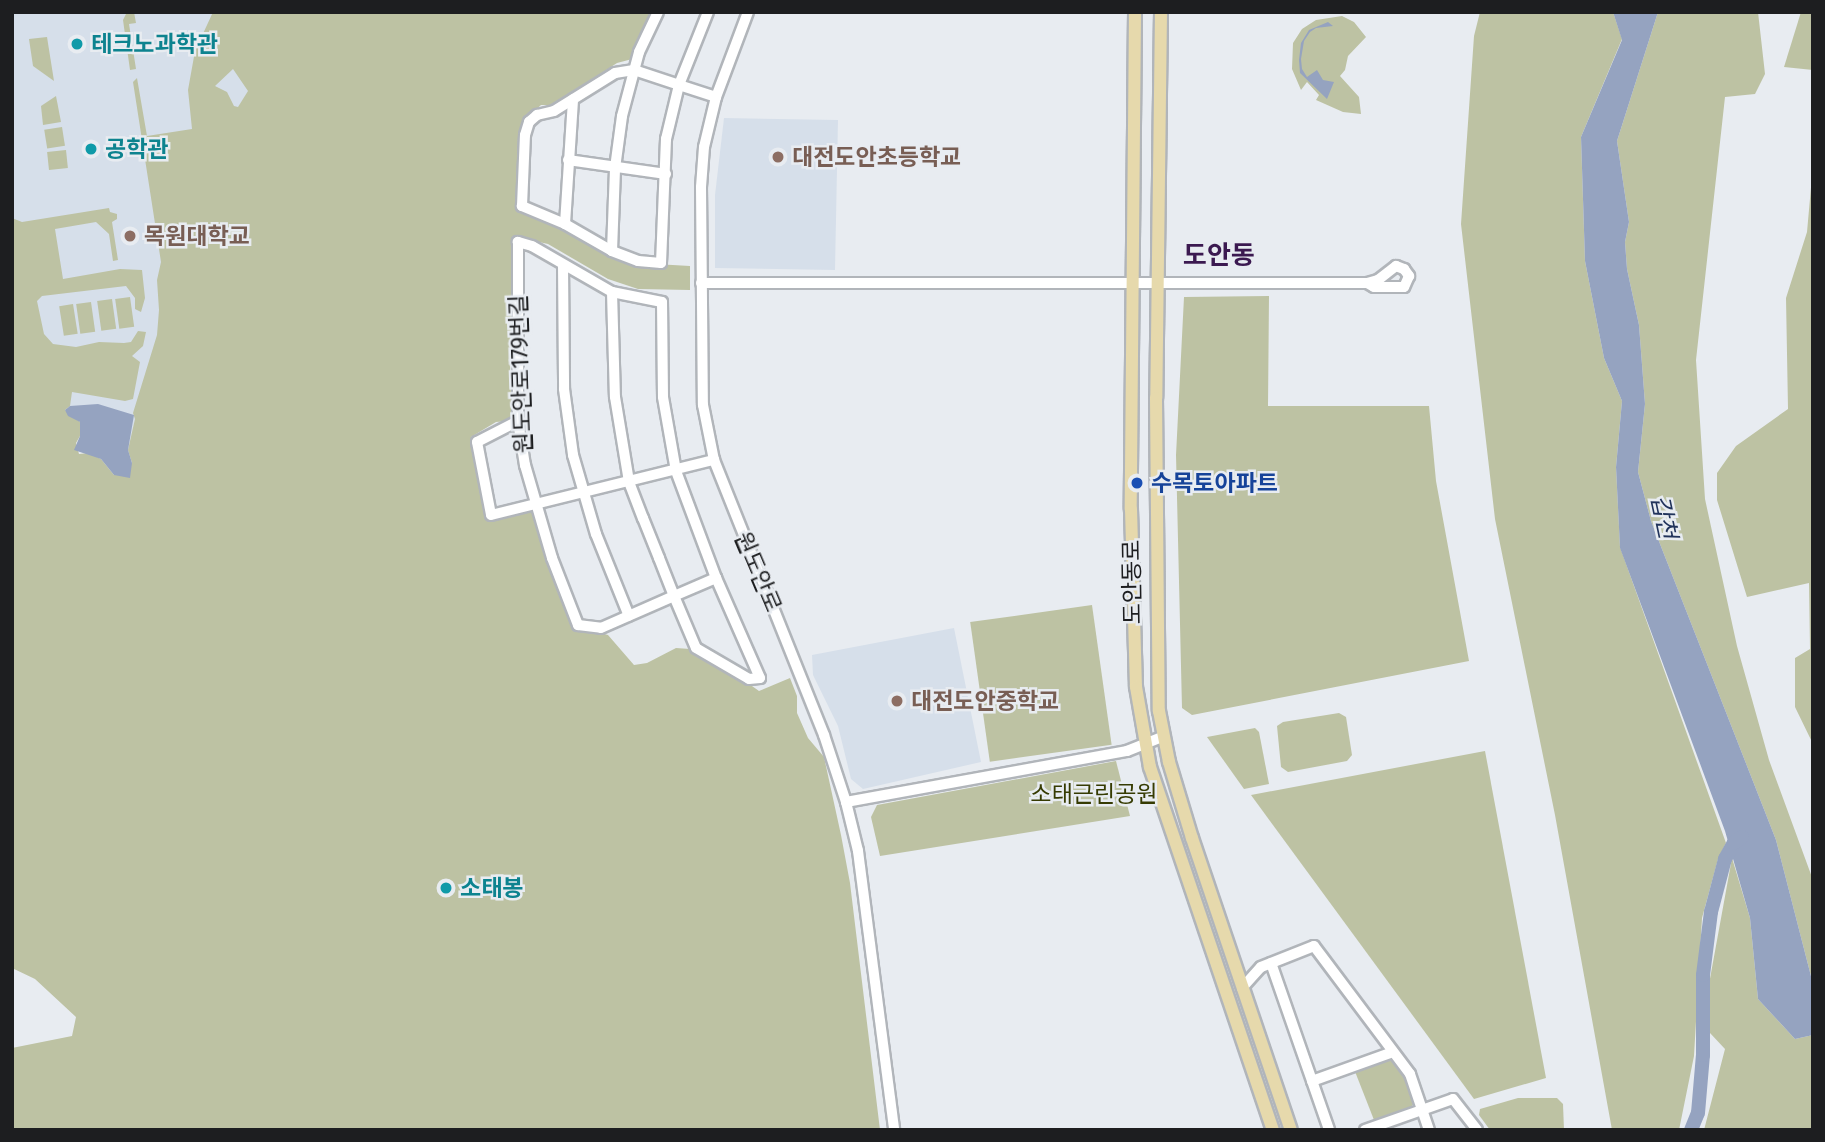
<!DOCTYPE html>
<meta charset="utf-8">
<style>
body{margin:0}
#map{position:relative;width:1825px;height:1142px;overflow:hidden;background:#e8ecf1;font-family:"Fira Sans","Noto Sans KR",sans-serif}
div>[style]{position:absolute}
.built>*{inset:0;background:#d6dfea}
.green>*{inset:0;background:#bdc2a3;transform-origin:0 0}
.water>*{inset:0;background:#95a3c0}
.river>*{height:14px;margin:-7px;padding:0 7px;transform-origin:7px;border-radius:7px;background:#95a3c0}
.roads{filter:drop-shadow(2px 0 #b1b5ba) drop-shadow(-2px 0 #b1b5ba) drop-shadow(0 2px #b1b5ba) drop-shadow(0 -2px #b1b5ba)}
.minor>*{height:10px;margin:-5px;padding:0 5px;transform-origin:5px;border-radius:5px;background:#fff}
.major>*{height:12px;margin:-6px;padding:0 6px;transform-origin:6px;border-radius:6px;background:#e6d9ac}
.dots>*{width:19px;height:19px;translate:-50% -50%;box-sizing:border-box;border:4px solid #e8ecf1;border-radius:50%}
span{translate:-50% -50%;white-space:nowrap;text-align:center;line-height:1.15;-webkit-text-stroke:5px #e8ecf1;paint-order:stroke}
.culture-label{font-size:23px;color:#0d838f;font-weight:700}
.left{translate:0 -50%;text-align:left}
.education-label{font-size:23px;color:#785e54;font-weight:700}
.street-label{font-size:23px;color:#1d1e20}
.transit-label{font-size:23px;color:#164399;font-weight:700}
.park-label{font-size:23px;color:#363b02}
.water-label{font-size:24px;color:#21335b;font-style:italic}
.quarter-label{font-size:26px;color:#3b1950;font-weight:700}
.frame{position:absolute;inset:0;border:14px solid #1d1e20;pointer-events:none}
</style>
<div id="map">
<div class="built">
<i style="clip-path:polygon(12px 12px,319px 12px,174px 494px,12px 360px)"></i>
<i style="clip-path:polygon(724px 118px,838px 120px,835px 270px,715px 268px,715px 195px)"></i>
<i style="clip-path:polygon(954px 628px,981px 762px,863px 789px,851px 779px,838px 726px,813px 675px,812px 655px)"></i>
</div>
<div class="green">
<i style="clip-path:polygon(127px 12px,134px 12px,136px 23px,129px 24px,136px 69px,130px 70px,123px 20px)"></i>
<i style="clip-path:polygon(evenodd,213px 12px,657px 12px,636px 58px,617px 63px,553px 105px,541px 105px,525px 120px,522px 208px,638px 263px,690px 266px,690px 290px,638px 289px,608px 279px,548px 244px,512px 236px,510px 382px,513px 414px,508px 421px,496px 422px,471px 437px,485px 513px,490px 522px,531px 508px,535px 511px,577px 626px,608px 635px,634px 665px,647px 663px,676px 648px,690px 649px,724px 666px,759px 691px,790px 678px,797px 696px,797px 713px,808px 738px,824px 757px,841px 835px,850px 883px,880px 1130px,12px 1130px,12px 1048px,72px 1036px,76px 1017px,35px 979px,12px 968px,12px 218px,22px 222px,109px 208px,110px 212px,117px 214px,117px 219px,112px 222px,118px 260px,113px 261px,109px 234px,96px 222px,55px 229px,63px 279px,120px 269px,142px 270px,145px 298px,141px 312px,135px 309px,135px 298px,126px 286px,42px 296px,37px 301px,44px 334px,53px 344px,76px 347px,99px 342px,124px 343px,131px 342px,138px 331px,146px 332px,143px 346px,132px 356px,140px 362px,133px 399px,125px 401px,72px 392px,70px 406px,65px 410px,80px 422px,80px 436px,76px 443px,79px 454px,89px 453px,101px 459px,114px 475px,132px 463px,128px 450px,135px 419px,133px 413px,157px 335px,159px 310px,157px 280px,161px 262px,133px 82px,137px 78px,147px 136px,192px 129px,188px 90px,195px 51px,213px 12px,233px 69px,248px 91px,238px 107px,234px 106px,227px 92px,215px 86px,233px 69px)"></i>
<i style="clip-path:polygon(1480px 12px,1613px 12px,1622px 39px,1581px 137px,1585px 261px,1604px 358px,1622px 401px,1616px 467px,1620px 547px,1726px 843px,1718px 859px,1702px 918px,1694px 1056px,1679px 1130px,1612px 1130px,1555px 815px,1495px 519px,1461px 224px,1474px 36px)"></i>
<i style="clip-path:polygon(1658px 12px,1758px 12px,1765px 74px,1755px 94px,1725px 97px,1696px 360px,1705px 499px,1737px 646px,1769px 760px,1813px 880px,1813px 984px,1776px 840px,1651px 521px,1638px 472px,1645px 404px,1639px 325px,1627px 269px,1625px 242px,1629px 222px,1617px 141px)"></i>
<i style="clip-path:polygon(1801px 12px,1813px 12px,1813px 70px,1784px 67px)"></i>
<i style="clip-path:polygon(1342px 16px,1354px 22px,1366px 37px,1348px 56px,1345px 70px,1340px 76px,1359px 97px,1361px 114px,1343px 112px,1316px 100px,1319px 95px,1307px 82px,1301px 90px,1292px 69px,1293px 43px,1302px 29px,1316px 20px)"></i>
<i style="clip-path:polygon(47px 37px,54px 81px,33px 66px,29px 39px)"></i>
<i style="clip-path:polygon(56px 96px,61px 122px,43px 125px,41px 106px)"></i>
<i style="left:62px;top:127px;width:19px;height:18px;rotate:81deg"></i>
<i style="left:66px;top:150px;width:18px;height:19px;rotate:84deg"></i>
<i style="clip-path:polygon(1813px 165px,1813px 744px,1795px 707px,1795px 658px,1810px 649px,1809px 583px,1747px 597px,1717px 500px,1717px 473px,1736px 446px,1788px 409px,1786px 298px,1807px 232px)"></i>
<i style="clip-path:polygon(1269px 296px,1268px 406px,1429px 406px,1436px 481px,1469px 661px,1192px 715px,1182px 708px,1176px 455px,1184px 297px)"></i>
<i style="left:130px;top:297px;width:30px;height:15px;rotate:82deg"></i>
<i style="left:112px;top:299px;width:30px;height:15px;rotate:82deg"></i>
<i style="left:91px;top:302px;width:30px;height:15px;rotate:82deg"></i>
<i style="left:73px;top:304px;width:30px;height:14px;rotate:81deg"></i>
<i style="left:1092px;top:605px;width:141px;height:123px;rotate:82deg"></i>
<i style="clip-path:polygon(1339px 713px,1346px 717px,1352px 755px,1347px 761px,1288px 772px,1281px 767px,1277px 726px,1283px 722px)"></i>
<i style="clip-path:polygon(1255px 728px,1259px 732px,1269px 784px,1244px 789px,1207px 737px)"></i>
<i style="clip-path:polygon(1485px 751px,1546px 1078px,1474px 1099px,1251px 795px)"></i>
<i style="clip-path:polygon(1116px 761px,1130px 816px,880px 856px,871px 817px,877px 805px)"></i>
<i style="clip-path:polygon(1732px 858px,1750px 918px,1758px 999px,1795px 1039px,1813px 1035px,1813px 1130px,1704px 1130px,1725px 1049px,1710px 1033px,1707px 995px)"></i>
<i style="clip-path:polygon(1388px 1057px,1393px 1059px,1407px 1076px,1415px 1102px,1411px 1107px,1374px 1120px,1354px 1069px)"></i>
<i style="clip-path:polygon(1518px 1098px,1557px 1098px,1563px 1104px,1564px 1130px,1490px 1130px,1479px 1115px,1480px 1109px)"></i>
</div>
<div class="water">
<i style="clip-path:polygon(1613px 12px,1658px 12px,1617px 141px,1629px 222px,1625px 242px,1627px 269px,1639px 325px,1645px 404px,1638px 472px,1651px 521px,1776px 840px,1813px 984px,1813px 1035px,1795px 1039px,1758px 999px,1750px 918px,1725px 831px,1620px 548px,1616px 467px,1622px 401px,1604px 358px,1585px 261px,1581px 137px,1622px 40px)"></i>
<i style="clip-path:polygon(1328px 22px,1333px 26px,1316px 28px,1310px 32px,1304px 41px,1301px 59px,1302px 69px,1307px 77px,1317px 70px,1323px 80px,1334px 82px,1327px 99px,1300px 73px,1299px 60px,1301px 43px,1309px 30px)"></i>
<i style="clip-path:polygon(98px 404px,134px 415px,128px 450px,132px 463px,130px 478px,114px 475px,101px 459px,74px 450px,80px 436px,80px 422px,68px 416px,65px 410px,70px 406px)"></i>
</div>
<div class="river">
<i style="left:1691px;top:1130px;width:18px;rotate:-68deg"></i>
<i style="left:1698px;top:1113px;width:58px;rotate:-85.1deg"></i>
<i style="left:1703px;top:1055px;width:80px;rotate:-90deg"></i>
<i style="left:1703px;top:975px;width:64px;rotate:-82.8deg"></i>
<i style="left:1711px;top:912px;width:55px;rotate:-75.2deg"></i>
<i style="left:1725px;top:859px;width:18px;rotate:-61deg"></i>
<i style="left:1734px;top:843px;width:10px;rotate:-37deg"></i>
</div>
<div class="roads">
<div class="minor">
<i style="left:708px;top:12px;width:79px;rotate:111.7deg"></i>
<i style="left:679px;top:85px;width:56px;rotate:103.5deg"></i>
<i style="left:666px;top:139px;width:124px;rotate:92.3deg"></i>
<i style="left:661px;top:263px;width:23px;rotate:-175deg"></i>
<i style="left:638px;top:261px;width:28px;rotate:-159deg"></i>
<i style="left:612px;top:251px;width:54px;rotate:-150.1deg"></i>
<i style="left:565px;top:224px;width:47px;rotate:-157.3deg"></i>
<i style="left:522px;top:206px;width:71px;rotate:-87.6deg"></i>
<i style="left:525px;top:135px;width:14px;rotate:-73deg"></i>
<i style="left:529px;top:122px;width:11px;rotate:-41deg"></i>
<i style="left:537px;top:115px;width:17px;rotate:-13deg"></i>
<i style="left:554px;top:111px;width:72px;rotate:-31.9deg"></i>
<i style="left:615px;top:73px;width:19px;rotate:-9deg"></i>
<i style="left:634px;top:70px;width:47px;rotate:18.4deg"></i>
<i style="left:679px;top:85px;width:39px;rotate:18deg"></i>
<i style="left:748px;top:12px;width:91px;rotate:110.6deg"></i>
<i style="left:716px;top:97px;width:51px;rotate:103.5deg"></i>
<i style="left:704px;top:147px;width:40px;rotate:94.3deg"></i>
<i style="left:701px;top:187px;width:218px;rotate:89.5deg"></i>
<i style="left:703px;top:405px;width:56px;rotate:78.7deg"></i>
<i style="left:714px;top:460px;width:296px;rotate:68.2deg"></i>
<i style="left:824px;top:735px;width:71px;rotate:71.8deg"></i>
<i style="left:846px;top:802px;width:50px;rotate:76.2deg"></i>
<i style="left:858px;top:851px;width:281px;rotate:82.6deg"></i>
<i style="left:568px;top:160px;width:99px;rotate:8.1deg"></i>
<i style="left:565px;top:224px;width:125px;rotate:-86.3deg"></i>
<i style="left:612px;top:251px;width:83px;rotate:-87.9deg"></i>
<i style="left:615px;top:168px;width:52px;rotate:-82.3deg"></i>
<i style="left:622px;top:116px;width:66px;rotate:-75.1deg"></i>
<i style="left:639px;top:52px;width:44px;rotate:-64.6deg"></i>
<i style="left:563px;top:265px;width:124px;rotate:89.5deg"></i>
<i style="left:564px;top:389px;width:67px;rotate:82.2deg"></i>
<i style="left:573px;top:455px;width:82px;rotate:73.8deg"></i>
<i style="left:596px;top:534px;width:88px;rotate:68.1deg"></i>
<i style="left:701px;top:283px;width:666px"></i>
<i style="left:1367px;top:283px;width:11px;rotate:-15deg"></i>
<i style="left:1378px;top:280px;width:23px;rotate:-38deg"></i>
<i style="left:1396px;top:266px;width:9px;rotate:21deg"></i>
<i style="left:1404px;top:269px;width:9px;rotate:54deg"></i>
<i style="left:1409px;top:276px;width:12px;rotate:114deg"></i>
<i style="left:1404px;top:287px;width:30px;rotate:180deg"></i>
<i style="left:1374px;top:287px;width:8px;rotate:-150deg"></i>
<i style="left:612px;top:292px;width:105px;rotate:88.4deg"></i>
<i style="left:615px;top:397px;width:86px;rotate:80.6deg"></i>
<i style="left:629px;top:482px;width:39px;rotate:69deg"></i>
<i style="left:643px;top:518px;width:43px;rotate:68.2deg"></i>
<i style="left:659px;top:558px;width:41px;rotate:68.5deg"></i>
<i style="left:674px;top:596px;width:56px;rotate:67.1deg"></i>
<i style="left:696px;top:648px;width:61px;rotate:30.3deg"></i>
<i style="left:749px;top:679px;width:11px;rotate:-5deg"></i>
<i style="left:760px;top:678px;width:109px;rotate:-113.7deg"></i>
<i style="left:716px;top:578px;width:114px;rotate:-110.5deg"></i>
<i style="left:676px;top:471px;width:75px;rotate:-100deg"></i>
<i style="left:663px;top:397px;width:95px;rotate:-90.6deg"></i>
<i style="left:662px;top:302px;width:51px;rotate:-168.7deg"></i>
<i style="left:612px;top:292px;width:92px;rotate:-150.1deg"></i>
<i style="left:532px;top:246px;width:15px;rotate:-164deg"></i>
<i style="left:518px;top:242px;width:179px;rotate:90deg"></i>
<i style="left:518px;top:421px;width:45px;rotate:81deg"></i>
<i style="left:525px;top:465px;width:97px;rotate:73.8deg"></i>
<i style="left:552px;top:558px;width:72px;rotate:68.8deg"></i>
<i style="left:578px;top:625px;width:23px;rotate:7deg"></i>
<i style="left:601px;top:628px;width:80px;rotate:-23.7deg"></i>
<i style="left:674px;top:596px;width:46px;rotate:-23.2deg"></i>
<i style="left:518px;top:421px;width:46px;rotate:152.9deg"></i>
<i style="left:477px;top:442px;width:74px;rotate:79.1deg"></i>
<i style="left:491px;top:515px;width:230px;rotate:-13.9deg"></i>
<i style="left:846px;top:802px;width:286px;rotate:-10.3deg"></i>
<i style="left:1127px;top:751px;width:40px;rotate:-22deg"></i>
<i style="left:1271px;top:963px;width:177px;rotate:70.8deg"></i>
<i style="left:1242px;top:988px;width:28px;rotate:-48deg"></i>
<i style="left:1261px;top:967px;width:57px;rotate:-21.6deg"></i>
<i style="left:1314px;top:946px;width:160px;rotate:53.1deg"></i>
<i style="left:1410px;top:1074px;width:59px;rotate:71.3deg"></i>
<i style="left:1312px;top:1081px;width:86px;rotate:-19.7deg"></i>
<i style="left:1365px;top:1130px;width:93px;rotate:-19.4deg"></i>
<i style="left:1453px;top:1099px;width:39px;rotate:52deg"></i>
</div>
<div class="major">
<i style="left:1135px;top:12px;width:497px;rotate:90.5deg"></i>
<i style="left:1131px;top:509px;width:178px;rotate:88.4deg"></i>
<i style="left:1136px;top:687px;width:81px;rotate:80.1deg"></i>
<i style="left:1150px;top:767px;width:383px;rotate:71.3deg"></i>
<i style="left:1161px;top:12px;width:386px;rotate:90.7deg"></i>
<i style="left:1156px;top:398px;width:313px;rotate:89.5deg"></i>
<i style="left:1159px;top:711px;width:52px;rotate:78.9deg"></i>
<i style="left:1169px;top:762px;width:79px;rotate:73.2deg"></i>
<i style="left:1192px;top:838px;width:308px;rotate:71.3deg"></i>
</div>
</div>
<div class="dots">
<i style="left:77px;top:44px;background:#0f9aa8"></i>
<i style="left:91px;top:149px;background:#0f9aa8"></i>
<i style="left:778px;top:157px;background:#8d6e63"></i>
<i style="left:130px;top:236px;background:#8d6e63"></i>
<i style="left:1137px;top:483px;background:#1a4fb4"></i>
<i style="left:897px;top:701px;background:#8d6e63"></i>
<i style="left:446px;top:888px;background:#0f9aa8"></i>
</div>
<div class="culture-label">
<span class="left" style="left:91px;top:44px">테크노과학관</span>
<span class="left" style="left:105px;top:149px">공학관</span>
<span class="left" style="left:460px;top:888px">소태봉</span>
</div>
<div class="education-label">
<span class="left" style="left:792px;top:157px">대전도안초등학교</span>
<span class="left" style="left:144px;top:236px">목원대학교</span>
<span class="left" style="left:911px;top:701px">대전도안중학교</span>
</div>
<div class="street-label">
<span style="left:521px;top:374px;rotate:-92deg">원도안로179번길</span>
<span style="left:758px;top:572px;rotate:67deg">원도안로</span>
<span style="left:1132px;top:582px;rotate:-91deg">도안동로</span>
</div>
<div class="transit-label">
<span class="left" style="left:1151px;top:483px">수목토아파트</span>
</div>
<div class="park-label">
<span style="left:1094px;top:794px">소태근린공원</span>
</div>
<div class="water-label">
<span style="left:1663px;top:517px;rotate:78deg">갑천</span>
</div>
<div class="quarter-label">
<span style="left:1219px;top:256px">도안동</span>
</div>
<div class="frame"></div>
</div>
